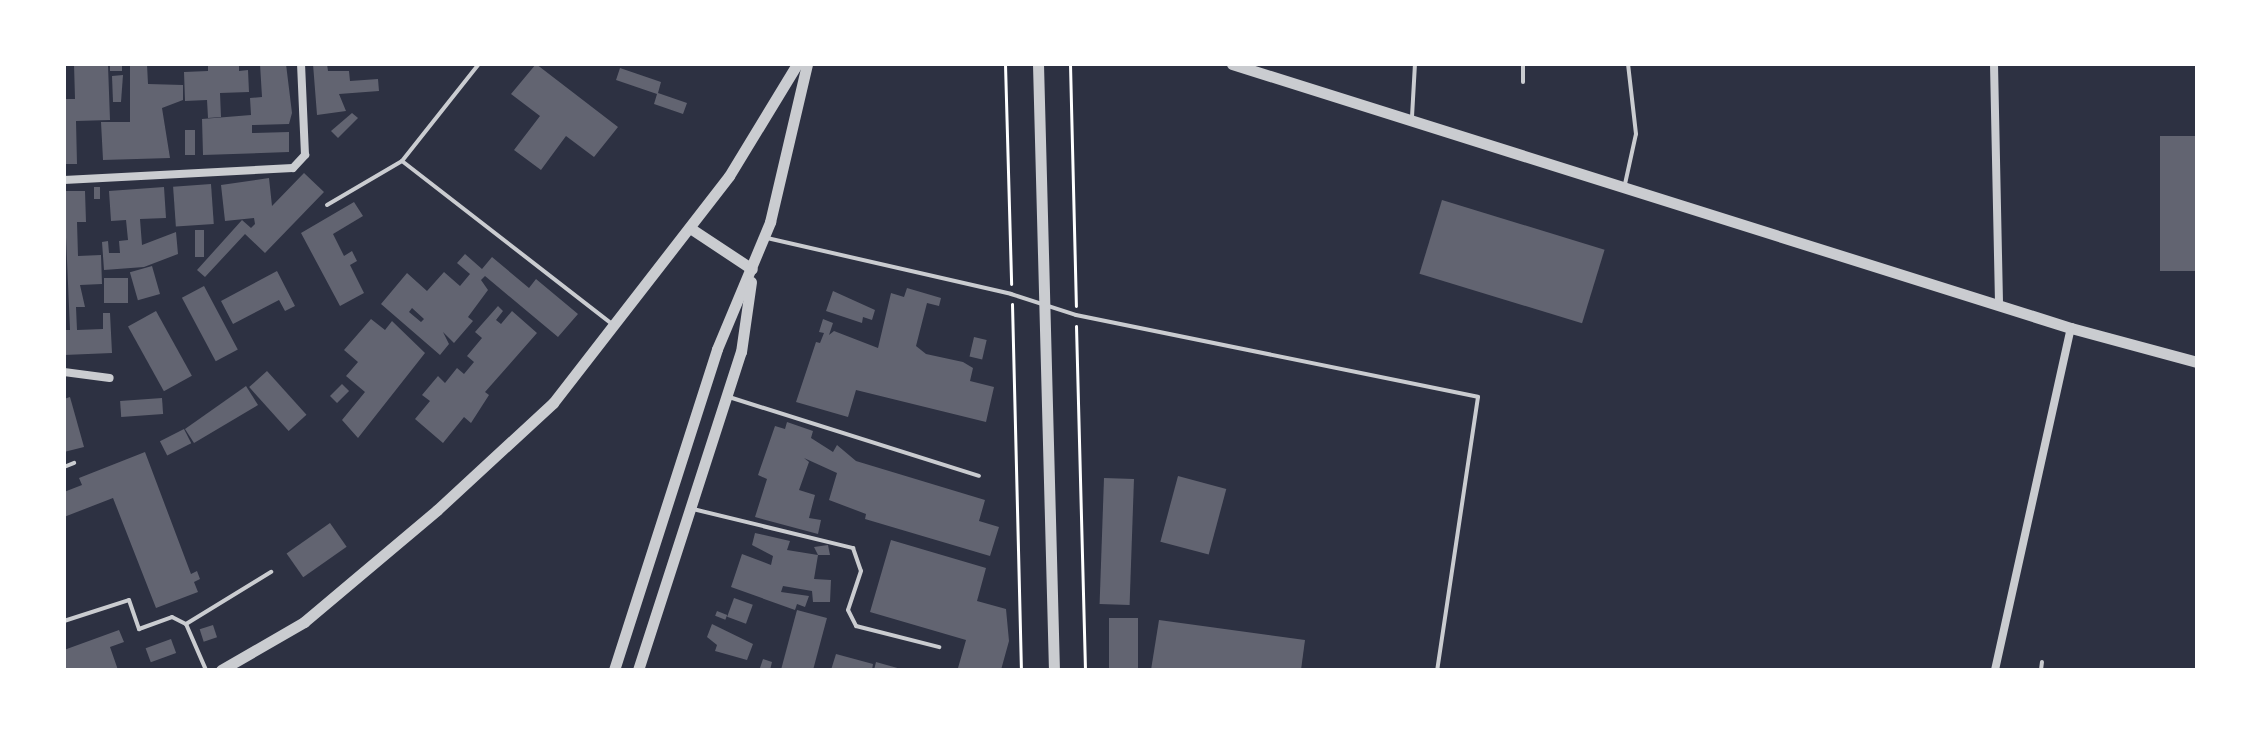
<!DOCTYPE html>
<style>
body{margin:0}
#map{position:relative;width:2261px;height:734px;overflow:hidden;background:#2d3142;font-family:"Sofia Sans Condensed",sans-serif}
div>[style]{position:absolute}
.building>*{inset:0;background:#626471;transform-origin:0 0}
.path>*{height:3px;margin:-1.5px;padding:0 1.5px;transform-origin:1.5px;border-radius:1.5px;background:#fff}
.service>*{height:4px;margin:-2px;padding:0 2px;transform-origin:2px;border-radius:2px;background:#caccd0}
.minor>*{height:8px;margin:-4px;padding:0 4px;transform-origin:4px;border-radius:4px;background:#caccd0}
.tertiary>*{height:11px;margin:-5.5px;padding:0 5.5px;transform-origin:5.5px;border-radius:5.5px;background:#caccd0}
span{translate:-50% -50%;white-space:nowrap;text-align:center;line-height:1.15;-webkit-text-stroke:7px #fff;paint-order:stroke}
.frame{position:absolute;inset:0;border:66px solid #fff;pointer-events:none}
</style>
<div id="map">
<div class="building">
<i style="clip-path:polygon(74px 64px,108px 65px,110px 120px,76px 121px,77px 164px,64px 164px,64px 99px,75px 99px)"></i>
<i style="left:110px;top:64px;width:12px;height:7px"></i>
<i style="clip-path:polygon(130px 64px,147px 64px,148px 84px,183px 85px,183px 100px,162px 108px,170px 158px,103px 160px,101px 122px,130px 122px)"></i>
<i style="clip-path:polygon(208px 64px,239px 64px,239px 71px,248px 70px,249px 92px,220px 93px,221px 117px,208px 118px,207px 100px,185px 101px,184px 72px,208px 71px)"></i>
<i style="clip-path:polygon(260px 64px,286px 64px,292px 113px,289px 124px,252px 125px,252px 133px,289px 132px,289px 152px,203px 155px,202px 119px,251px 115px,250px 98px,262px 97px)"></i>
<i style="clip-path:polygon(313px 64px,327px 64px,328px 71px,349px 71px,350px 81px,378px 79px,379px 91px,339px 94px,346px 111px,317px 115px)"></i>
<i style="clip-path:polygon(536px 64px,618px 127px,594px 157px,566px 136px,541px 170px,514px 150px,540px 116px,511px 94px)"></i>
<i style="clip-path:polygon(620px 68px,661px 82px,658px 93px,687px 103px,683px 114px,654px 104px,657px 94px,616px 80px)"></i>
<i style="clip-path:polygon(123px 75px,121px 102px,113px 102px,112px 76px)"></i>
<i style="clip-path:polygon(352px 113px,358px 118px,338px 138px,331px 131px)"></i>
<i style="left:185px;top:130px;width:10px;height:25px"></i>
<i style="left:2197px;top:136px;width:135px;height:37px;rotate:90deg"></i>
<i style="clip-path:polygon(304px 173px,324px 192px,265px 253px,245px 234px,205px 277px,197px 270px,242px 220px,251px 228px,255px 224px,254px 218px,225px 221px,221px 185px,269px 178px,272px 206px)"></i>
<i style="left:211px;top:184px;width:40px;height:38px;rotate:86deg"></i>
<i style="left:94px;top:187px;width:6px;height:12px"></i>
<i style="clip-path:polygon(164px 187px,166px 218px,140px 219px,142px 245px,176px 232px,178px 254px,144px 267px,104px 270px,102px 242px,108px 241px,109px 253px,120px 253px,119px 241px,128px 240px,126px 220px,111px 221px,109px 191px)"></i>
<i style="clip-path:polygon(64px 191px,85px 191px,86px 222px,77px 222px,78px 256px,101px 255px,102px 284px,80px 285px,85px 307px,76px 307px,77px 330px,103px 329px,103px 313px,110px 313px,112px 353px,64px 355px,64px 330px,70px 330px)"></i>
<i style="left:1442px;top:200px;width:170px;height:77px;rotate:17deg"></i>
<i style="clip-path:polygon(354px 202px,363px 216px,333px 234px,344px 256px,352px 251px,357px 261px,350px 265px,364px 293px,340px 306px,301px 233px)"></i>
<i style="left:195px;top:230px;width:9px;height:27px"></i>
<i style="clip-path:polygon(evenodd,465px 254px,482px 269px,492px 257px,529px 288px,536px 279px,578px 314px,558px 337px,485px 276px,481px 280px,488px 290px,468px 317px,473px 321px,454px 343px,443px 332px,449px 344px,440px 355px,381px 304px,407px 273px,427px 291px,444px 272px,460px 286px,470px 274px,457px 263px,465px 254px,412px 308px,424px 319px,421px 322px,409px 312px,412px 308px)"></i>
<i style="left:152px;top:266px;width:29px;height:23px;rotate:74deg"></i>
<i style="clip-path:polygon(277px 271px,295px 306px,285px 311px,279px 300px,233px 324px,221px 301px)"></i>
<i style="left:128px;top:278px;width:25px;height:24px;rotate:90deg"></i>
<i style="left:204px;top:286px;width:72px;height:25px;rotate:62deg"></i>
<i style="clip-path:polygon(907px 288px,941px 298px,939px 306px,927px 303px,916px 346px,926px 354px,963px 362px,973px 368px,970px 381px,994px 387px,986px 422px,856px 390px,848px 417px,796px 402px,816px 342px,820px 343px,824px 333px,819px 332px,823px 319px,833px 323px,829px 335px,834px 331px,878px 348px,891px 293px,904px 297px)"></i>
<i style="clip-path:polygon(833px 291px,875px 310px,872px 320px,863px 317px,862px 323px,826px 311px)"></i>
<i style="clip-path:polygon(498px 306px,503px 311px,496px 320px,501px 324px,512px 311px,537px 333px,485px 392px,489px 395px,471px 423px,464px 417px,443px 443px,415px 419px,430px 401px,422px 395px,438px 376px,445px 383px,457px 368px,464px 374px,474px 362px,467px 356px,482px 338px,475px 332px)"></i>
<i style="left:156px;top:311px;width:74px;height:32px;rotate:61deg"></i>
<i style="clip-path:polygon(371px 319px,385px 330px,392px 321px,425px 353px,358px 438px,342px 420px,365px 392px,346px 376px,358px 362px,344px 350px)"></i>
<i style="left:974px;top:337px;width:13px;height:20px;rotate:13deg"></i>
<i style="left:267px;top:371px;width:59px;height:24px;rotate:48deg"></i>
<i style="left:342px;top:384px;width:10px;height:17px;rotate:45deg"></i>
<i style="clip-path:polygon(246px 386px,258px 405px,194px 443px,185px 429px)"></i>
<i style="clip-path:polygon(70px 397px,84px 447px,64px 452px,64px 399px)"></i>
<i style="left:162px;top:398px;width:16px;height:42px;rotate:86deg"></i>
<i style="clip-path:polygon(787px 422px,813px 431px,811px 438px,833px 452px,837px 445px,856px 461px,985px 500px,979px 521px,999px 527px,990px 556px,865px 519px,866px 514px,829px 500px,837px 473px,804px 458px,809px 462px,799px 490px,815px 495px,809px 518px,821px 520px,818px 534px,755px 517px,767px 479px,758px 475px,775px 426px,785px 429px)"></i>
<i style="left:184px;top:429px;width:16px;height:27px;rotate:63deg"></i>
<i style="clip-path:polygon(145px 452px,191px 574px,197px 571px,200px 579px,194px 582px,198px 592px,156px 608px,113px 498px,64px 517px,64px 492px,82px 485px,79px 478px)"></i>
<i style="left:1178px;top:476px;width:50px;height:68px;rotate:15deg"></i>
<i style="left:1104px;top:478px;width:30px;height:126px;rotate:2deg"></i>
<i style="left:330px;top:523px;width:29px;height:53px;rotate:55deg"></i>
<i style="clip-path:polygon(755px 533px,790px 541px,787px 550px,818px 555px,814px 547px,828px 545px,830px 555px,818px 555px,814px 579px,831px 580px,830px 602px,813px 602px,812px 591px,783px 586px,781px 592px,809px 596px,805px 607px,797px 604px,795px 610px,731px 587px,742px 554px,771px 565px,773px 556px,752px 545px)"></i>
<i style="clip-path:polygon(891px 540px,986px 568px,977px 601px,1006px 609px,1009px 641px,1001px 670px,958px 668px,966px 640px,870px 612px)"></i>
<i style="left:734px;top:598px;width:20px;height:20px;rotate:20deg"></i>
<i style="left:797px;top:610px;width:31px;height:62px;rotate:15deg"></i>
<i style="left:717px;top:611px;width:11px;height:5px;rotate:22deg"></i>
<i style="left:1109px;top:618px;width:29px;height:52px"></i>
<i style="clip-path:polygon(1159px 620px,1305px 640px,1301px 670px,1151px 670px)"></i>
<i style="clip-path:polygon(712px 624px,753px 644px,747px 660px,715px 651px,717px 645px,707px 637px)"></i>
<i style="left:213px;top:625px;width:13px;height:14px;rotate:72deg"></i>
<i style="clip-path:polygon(119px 630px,124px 642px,110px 647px,118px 670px,64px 670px,64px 650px)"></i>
<i style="left:171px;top:639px;width:15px;height:27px;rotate:70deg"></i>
<i style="clip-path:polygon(836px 654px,873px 664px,872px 670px,831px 670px)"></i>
<i style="clip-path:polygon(763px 659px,772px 662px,770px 670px,760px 668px)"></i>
<i style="clip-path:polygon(876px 662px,901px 669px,901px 670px,874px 670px)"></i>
</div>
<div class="path">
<i style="left:1005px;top:64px;width:220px;rotate:88.4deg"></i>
<i style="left:1070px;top:64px;width:242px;rotate:88.6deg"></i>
<i style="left:1012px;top:304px;width:366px;rotate:88.6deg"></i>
<i style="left:1076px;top:326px;width:344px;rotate:88.5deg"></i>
</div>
<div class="service">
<i style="left:1523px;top:82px;width:18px;rotate:-90deg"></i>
<i style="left:1412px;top:117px;width:53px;rotate:-86.8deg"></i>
<i style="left:402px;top:161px;width:264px;rotate:37.8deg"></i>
<i style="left:1625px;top:184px;width:51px;rotate:-77.6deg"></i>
<i style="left:1636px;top:134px;width:70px;rotate:-96.5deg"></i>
<i style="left:327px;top:205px;width:87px;rotate:-30.4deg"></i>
<i style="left:402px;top:161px;width:124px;rotate:-51.6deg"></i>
<i style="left:767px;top:238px;width:250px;rotate:12.9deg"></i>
<i style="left:1011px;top:294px;width:68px;rotate:17.9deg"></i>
<i style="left:1076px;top:315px;width:410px;rotate:11.5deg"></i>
<i style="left:1478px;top:397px;width:276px;rotate:98.5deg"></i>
<i style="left:729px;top:397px;width:262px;rotate:17.5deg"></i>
<i style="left:64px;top:467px;width:11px;rotate:-22deg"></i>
<i style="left:693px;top:509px;width:165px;rotate:13.7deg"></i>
<i style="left:853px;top:548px;width:24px;rotate:71deg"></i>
<i style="left:861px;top:571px;width:41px;rotate:108.4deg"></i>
<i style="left:848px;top:610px;width:18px;rotate:63deg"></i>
<i style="left:856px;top:626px;width:86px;rotate:14.2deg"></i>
<i style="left:64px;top:621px;width:68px;rotate:-17.9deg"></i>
<i style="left:129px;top:600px;width:31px;rotate:71deg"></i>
<i style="left:139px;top:629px;width:35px;rotate:-20deg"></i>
<i style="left:172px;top:617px;width:16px;rotate:27deg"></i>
<i style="left:186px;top:624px;width:50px;rotate:66.5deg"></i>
<i style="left:186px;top:624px;width:100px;rotate:-31.5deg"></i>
<i style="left:2041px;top:670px;width:8px;rotate:-83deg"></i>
</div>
<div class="minor">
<i style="left:1994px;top:64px;width:238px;rotate:88.8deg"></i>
<i style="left:64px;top:180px;width:229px;rotate:-3deg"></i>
<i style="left:293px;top:168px;width:18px;rotate:-47deg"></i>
<i style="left:305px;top:155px;width:91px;rotate:-92.5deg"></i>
<i style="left:64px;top:372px;width:46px;rotate:7.4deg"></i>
<i style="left:1995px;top:670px;width:350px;rotate:-77.5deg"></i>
</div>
<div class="tertiary">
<i style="left:1038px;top:64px;width:606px;rotate:88.49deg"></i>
<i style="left:1232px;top:64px;width:880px;rotate:17.47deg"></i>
<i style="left:2071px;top:328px;width:131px;rotate:15.1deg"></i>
<i style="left:690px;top:228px;width:74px;rotate:33.5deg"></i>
<i style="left:221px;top:670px;width:96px;rotate:-30deg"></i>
<i style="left:304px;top:622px;width:174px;rotate:-40.1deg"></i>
<i style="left:437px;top:510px;width:158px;rotate:-42.7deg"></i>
<i style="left:553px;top:403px;width:287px;rotate:-52.2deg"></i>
<i style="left:729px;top:176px;width:131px;rotate:-58.7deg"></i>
<i style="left:614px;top:670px;width:337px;rotate:-72.2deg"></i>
<i style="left:717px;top:349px;width:138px;rotate:-67.3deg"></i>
<i style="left:770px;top:222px;width:162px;rotate:-76.8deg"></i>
<i style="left:638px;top:670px;width:334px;rotate:-72.1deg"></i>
<i style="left:741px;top:352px;width:71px;rotate:-81.9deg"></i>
</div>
<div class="frame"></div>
</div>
